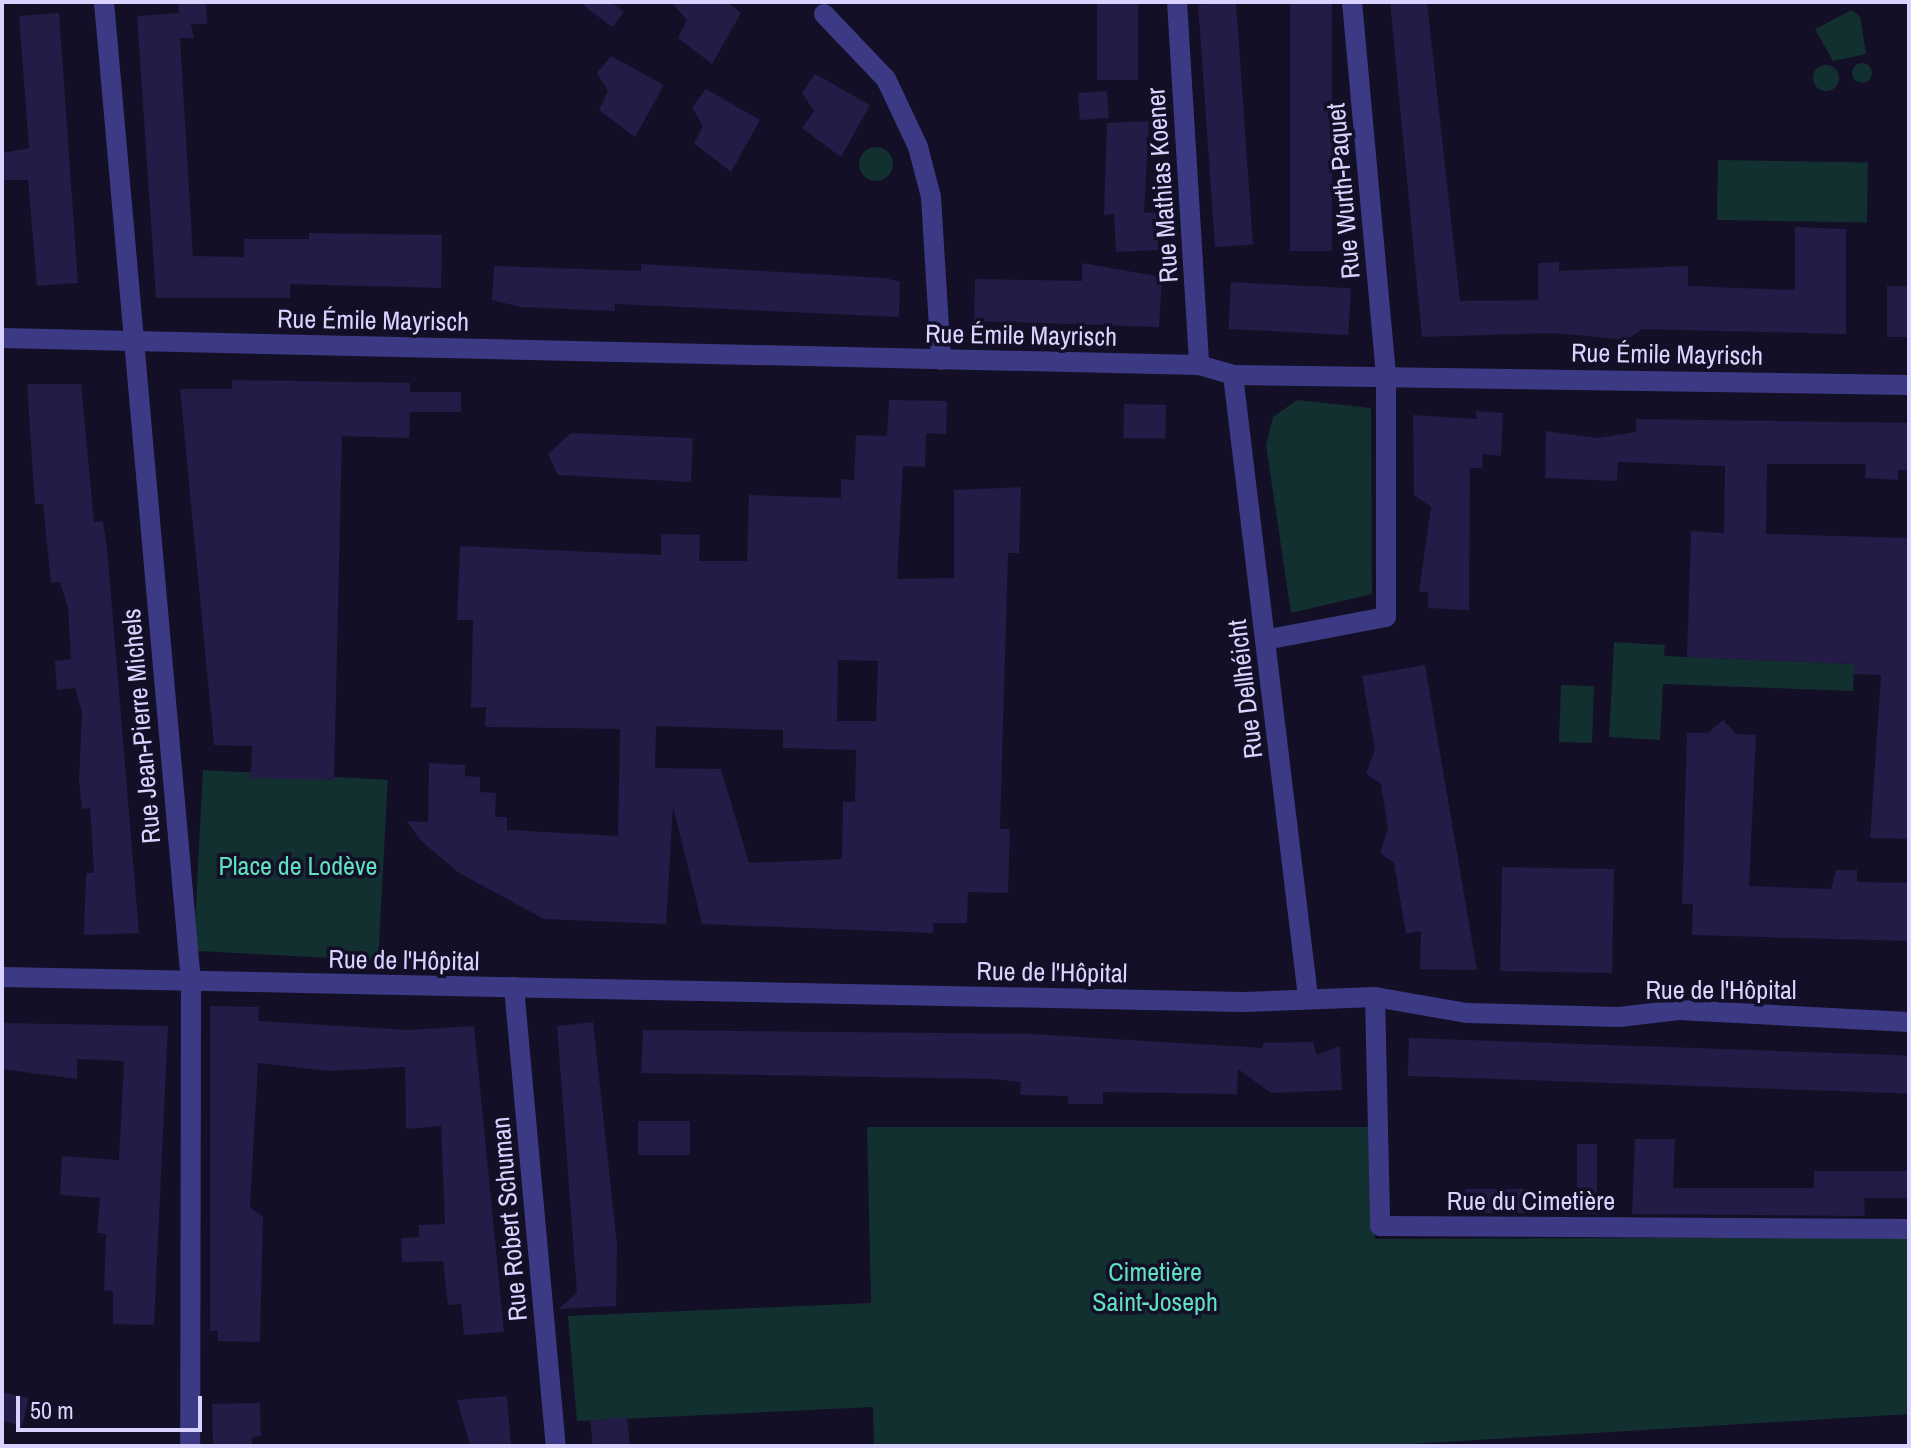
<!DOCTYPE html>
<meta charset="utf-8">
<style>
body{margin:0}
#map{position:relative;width:1911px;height:1448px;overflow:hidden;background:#130f26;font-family:"Archivo Narrow",sans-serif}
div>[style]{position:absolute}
.green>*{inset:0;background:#12302f;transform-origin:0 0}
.round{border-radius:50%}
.building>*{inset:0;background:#241b47;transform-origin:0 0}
.minor>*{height:20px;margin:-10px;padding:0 10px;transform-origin:10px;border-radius:10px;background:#3d3a85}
span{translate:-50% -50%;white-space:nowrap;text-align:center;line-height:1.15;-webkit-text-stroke:7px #130f26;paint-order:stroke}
.street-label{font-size:26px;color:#d9d4ff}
.park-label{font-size:26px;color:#5fe0c0}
.frame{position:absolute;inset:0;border:4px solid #d9d4ff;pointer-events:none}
.scale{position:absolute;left:16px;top:1396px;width:186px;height:36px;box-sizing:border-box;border:4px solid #d9d4ff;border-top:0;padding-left:10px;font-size:24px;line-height:28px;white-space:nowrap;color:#d9d4ff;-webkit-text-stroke:6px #130f26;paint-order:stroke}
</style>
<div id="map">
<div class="green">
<i style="clip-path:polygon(1852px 10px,1860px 16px,1866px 54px,1833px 61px,1815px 29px)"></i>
<i class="round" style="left:1852px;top:63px;width:20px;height:20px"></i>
<i class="round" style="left:1813px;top:65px;width:26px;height:26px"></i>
<i class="round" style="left:859px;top:147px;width:34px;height:34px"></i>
<i style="left:1718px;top:160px;width:150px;height:60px;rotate:1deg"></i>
<i style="clip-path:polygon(1297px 400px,1371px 408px,1372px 594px,1291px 613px,1266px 445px,1273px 417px)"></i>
<i style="clip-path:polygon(1614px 642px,1665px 645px,1664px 656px,1854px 664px,1853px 691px,1663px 684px,1660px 740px,1609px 737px)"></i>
<i style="left:1561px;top:685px;width:33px;height:57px;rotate:2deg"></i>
<i style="left:203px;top:770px;width:185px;height:181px;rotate:3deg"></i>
<i style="clip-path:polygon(867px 1127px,1372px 1127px,1375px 1239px,1909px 1237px,1909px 1414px,1379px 1446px,874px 1446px,873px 1407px,577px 1421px,568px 1316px,871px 1303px)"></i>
</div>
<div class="building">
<i style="clip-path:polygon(178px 2px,206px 2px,207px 24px,191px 24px,194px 38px,180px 38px,193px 256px,244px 257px,244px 239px,309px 239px,309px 233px,442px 235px,441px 288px,290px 284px,290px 298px,156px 298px,137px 16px,179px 13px)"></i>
<i style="clip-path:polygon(579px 2px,611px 2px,624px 12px,612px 27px)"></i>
<i style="clip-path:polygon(671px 2px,727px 2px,741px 13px,712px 64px,678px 38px,687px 20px)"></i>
<i style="left:1097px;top:2px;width:41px;height:78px"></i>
<i style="left:1236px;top:2px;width:243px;height:38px;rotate:86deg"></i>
<i style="left:1290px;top:2px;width:42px;height:249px"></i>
<i style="clip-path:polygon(1390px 2px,1427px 2px,1460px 301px,1538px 300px,1538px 263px,1559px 262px,1559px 271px,1688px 266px,1688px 286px,1795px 290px,1795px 227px,1846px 229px,1846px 334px,1642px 329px,1627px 340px,1554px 333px,1422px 337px)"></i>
<i style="clip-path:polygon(59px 13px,78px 283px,37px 286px,28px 180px,2px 180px,2px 153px,29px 148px,19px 16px)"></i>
<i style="clip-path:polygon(611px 56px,664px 85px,635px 137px,599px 110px,608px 91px,597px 73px)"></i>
<i style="clip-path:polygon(815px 74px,870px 105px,841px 157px,802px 128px,814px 111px,802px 93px)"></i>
<i style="clip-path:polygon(706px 89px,760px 120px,731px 172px,694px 143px,703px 126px,692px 107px)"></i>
<i style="left:1107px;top:91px;width:27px;height:29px;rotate:86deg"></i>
<i style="clip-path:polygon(1149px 121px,1144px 213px,1157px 212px,1158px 250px,1116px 252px,1114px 214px,1104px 215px,1107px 123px)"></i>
<i style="clip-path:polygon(1082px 263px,1162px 277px,1159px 327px,974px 321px,975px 279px,1082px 281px)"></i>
<i style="clip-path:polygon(641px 264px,885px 278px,900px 282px,899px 317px,615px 304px,615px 311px,520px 307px,492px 300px,494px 266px,641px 271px)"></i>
<i style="left:1231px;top:282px;width:120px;height:47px;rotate:3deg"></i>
<i style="left:1887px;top:286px;width:22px;height:51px"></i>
<i style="clip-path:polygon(232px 380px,410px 383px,410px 392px,461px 392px,461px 412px,410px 412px,409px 438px,342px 436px,334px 780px,251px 778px,252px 746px,214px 745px,180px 389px,232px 389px)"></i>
<i style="clip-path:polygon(27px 384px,81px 384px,94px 522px,103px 521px,107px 547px,139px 933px,84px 935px,86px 873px,94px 873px,90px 808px,82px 809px,79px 781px,82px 712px,75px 688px,57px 690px,55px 661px,71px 659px,68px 608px,60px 582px,51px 583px,43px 504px,35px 504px)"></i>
<i style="clip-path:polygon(evenodd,889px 400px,947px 401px,946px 434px,926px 433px,925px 467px,903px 466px,897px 579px,954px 578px,954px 490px,1021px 487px,1019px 553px,1008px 553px,1000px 829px,1010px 829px,1008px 893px,968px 892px,967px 923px,933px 923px,933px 933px,702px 924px,673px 807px,666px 924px,544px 919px,459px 873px,420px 840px,407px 821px,428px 822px,429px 763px,465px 765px,465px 776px,480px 777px,480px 792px,496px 793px,495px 817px,507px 817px,507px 830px,618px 836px,620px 729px,485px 727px,486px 707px,471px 708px,473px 620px,457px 620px,460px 546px,661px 555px,661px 534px,700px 535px,699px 561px,747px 561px,749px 495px,841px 498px,841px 479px,854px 480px,856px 435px,887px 436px,889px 400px,838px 660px,878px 661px,876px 721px,837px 721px,838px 660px,889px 400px,656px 726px,783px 730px,783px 748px,856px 750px,855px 802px,843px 802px,842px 859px,749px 863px,721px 769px,655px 768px,656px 726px)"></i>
<i style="left:1124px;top:404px;width:42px;height:34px;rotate:1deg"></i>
<i style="clip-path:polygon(1475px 411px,1503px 413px,1501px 456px,1483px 454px,1482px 468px,1470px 468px,1469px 610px,1428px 608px,1428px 592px,1419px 592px,1431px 507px,1414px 495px,1413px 415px,1477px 419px)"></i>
<i style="clip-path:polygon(1636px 419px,1909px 423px,1909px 470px,1898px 470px,1898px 480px,1865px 478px,1866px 464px,1767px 464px,1766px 534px,1909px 538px,1909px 839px,1870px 838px,1881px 675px,1853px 674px,1854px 664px,1687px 657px,1691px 531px,1724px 533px,1725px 466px,1618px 462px,1617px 481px,1545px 478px,1546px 431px,1597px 438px,1636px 432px)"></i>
<i style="clip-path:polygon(571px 433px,693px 438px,691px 482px,558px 475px,548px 454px)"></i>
<i style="clip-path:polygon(1425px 665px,1477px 970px,1420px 969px,1421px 931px,1406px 934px,1394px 863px,1380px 853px,1388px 829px,1381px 784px,1366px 774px,1375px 750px,1362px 676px)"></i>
<i style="clip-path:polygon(1723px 720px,1736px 734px,1756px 735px,1749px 886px,1831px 889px,1836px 870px,1857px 870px,1857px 882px,1909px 883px,1909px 941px,1692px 935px,1693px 904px,1682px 904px,1687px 733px,1708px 733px)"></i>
<i style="left:1502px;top:867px;width:112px;height:104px;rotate:1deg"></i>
<i style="clip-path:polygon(210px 1006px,259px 1007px,258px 1021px,410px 1030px,474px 1026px,504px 1332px,464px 1335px,461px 1304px,448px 1305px,443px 1261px,402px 1262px,401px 1238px,419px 1237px,419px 1225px,445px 1224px,441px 1126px,406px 1129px,405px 1067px,328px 1071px,258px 1063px,250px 1207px,263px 1217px,260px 1342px,218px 1341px,218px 1331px,210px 1331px)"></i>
<i style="clip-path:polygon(593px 1022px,617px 1244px,616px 1306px,558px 1309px,577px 1293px,557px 1026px)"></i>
<i style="clip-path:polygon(2px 1023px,168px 1026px,154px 1325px,113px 1324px,113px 1291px,104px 1290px,106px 1234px,97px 1233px,100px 1198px,60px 1195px,62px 1156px,119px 1160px,124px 1061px,77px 1059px,77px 1079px,2px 1069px)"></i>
<i style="clip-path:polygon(643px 1030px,1031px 1034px,1263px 1048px,1263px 1043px,1313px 1042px,1317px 1055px,1340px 1046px,1342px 1090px,1271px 1093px,1238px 1069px,1237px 1094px,1103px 1092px,1103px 1104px,1068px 1104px,1068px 1096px,1020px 1095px,1021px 1082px,993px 1079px,641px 1073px)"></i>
<i style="left:1409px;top:1038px;width:500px;height:38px;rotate:2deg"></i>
<i style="left:638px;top:1121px;width:52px;height:34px"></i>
<i style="clip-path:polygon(1635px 1139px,1675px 1139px,1673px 1188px,1814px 1188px,1814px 1171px,1909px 1171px,1909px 1198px,1864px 1198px,1865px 1216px,1632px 1214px)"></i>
<i style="left:1577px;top:1144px;width:20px;height:70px"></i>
<i style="left:1465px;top:1189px;width:59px;height:24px"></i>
<i style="clip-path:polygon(2px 1392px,29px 1398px,22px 1426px,2px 1421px)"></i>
<i style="clip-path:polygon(507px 1396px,511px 1446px,470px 1446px,457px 1400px)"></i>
<i style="clip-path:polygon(260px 1403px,261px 1436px,252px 1437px,252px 1446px,213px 1446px,212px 1404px)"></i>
<i style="left:627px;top:1417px;width:29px;height:37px;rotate:84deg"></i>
</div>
<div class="minor">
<i style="left:104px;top:2px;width:984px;rotate:84.93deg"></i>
<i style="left:191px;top:982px;width:464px;rotate:90.1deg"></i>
<i style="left:1177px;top:2px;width:364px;rotate:86.5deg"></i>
<i style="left:824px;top:14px;width:90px;rotate:46.4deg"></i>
<i style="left:886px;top:79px;width:75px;rotate:64.8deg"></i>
<i style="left:918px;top:147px;width:52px;rotate:75.4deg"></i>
<i style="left:931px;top:197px;width:163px;rotate:86.5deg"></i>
<i style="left:2px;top:338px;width:1197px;rotate:1.29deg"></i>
<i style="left:1199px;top:365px;width:35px;rotate:16deg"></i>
<i style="left:1233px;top:375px;width:676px;rotate:0.85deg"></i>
<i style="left:1233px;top:375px;width:627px;rotate:83.12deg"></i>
<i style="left:1265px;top:640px;width:123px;rotate:-10.8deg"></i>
<i style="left:1386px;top:617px;width:242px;rotate:-90deg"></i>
<i style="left:1386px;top:375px;width:375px;rotate:-95.2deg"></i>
<i style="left:2px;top:977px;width:1241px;rotate:1.15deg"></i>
<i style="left:1243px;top:1002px;width:132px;rotate:-2.2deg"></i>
<i style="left:1375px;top:997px;width:93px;rotate:9.9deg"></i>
<i style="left:1467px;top:1013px;width:152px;rotate:1.5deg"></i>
<i style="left:1619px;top:1017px;width:60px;rotate:-6.7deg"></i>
<i style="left:1679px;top:1010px;width:230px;rotate:3deg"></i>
<i style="left:514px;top:987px;width:461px;rotate:84.8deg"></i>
<i style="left:1375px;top:997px;width:229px;rotate:88.7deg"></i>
<i style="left:1380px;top:1226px;width:529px;rotate:0.32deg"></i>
</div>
<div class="street-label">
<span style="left:1162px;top:185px;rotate:-94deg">Rue Mathias Koener</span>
<span style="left:1343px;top:191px;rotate:-95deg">Rue Wurth-Paquet</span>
<span style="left:373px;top:320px;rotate:1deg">Rue Émile Mayrisch</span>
<span style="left:1021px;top:335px;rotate:1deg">Rue Émile Mayrisch</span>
<span style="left:1667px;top:354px;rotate:1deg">Rue Émile Mayrisch</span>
<span style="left:1245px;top:689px;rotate:-97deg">Rue Dellhéicht</span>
<span style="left:141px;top:726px;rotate:-95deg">Rue Jean-Pierre Michels</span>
<span style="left:404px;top:960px;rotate:1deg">Rue de l'Hôpital</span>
<span style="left:1052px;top:972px;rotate:1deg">Rue de l'Hôpital</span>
<span style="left:1721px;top:990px">Rue de l'Hôpital</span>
<span style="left:1531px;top:1201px">Rue du Cimetière</span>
<span style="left:509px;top:1219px;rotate:-95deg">Rue Robert Schuman</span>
</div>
<div class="park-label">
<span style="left:298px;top:866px">Place de Lodève</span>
<span style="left:1155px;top:1287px">Cimetière<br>Saint-Joseph</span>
</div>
<div class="frame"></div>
<div class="scale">50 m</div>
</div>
